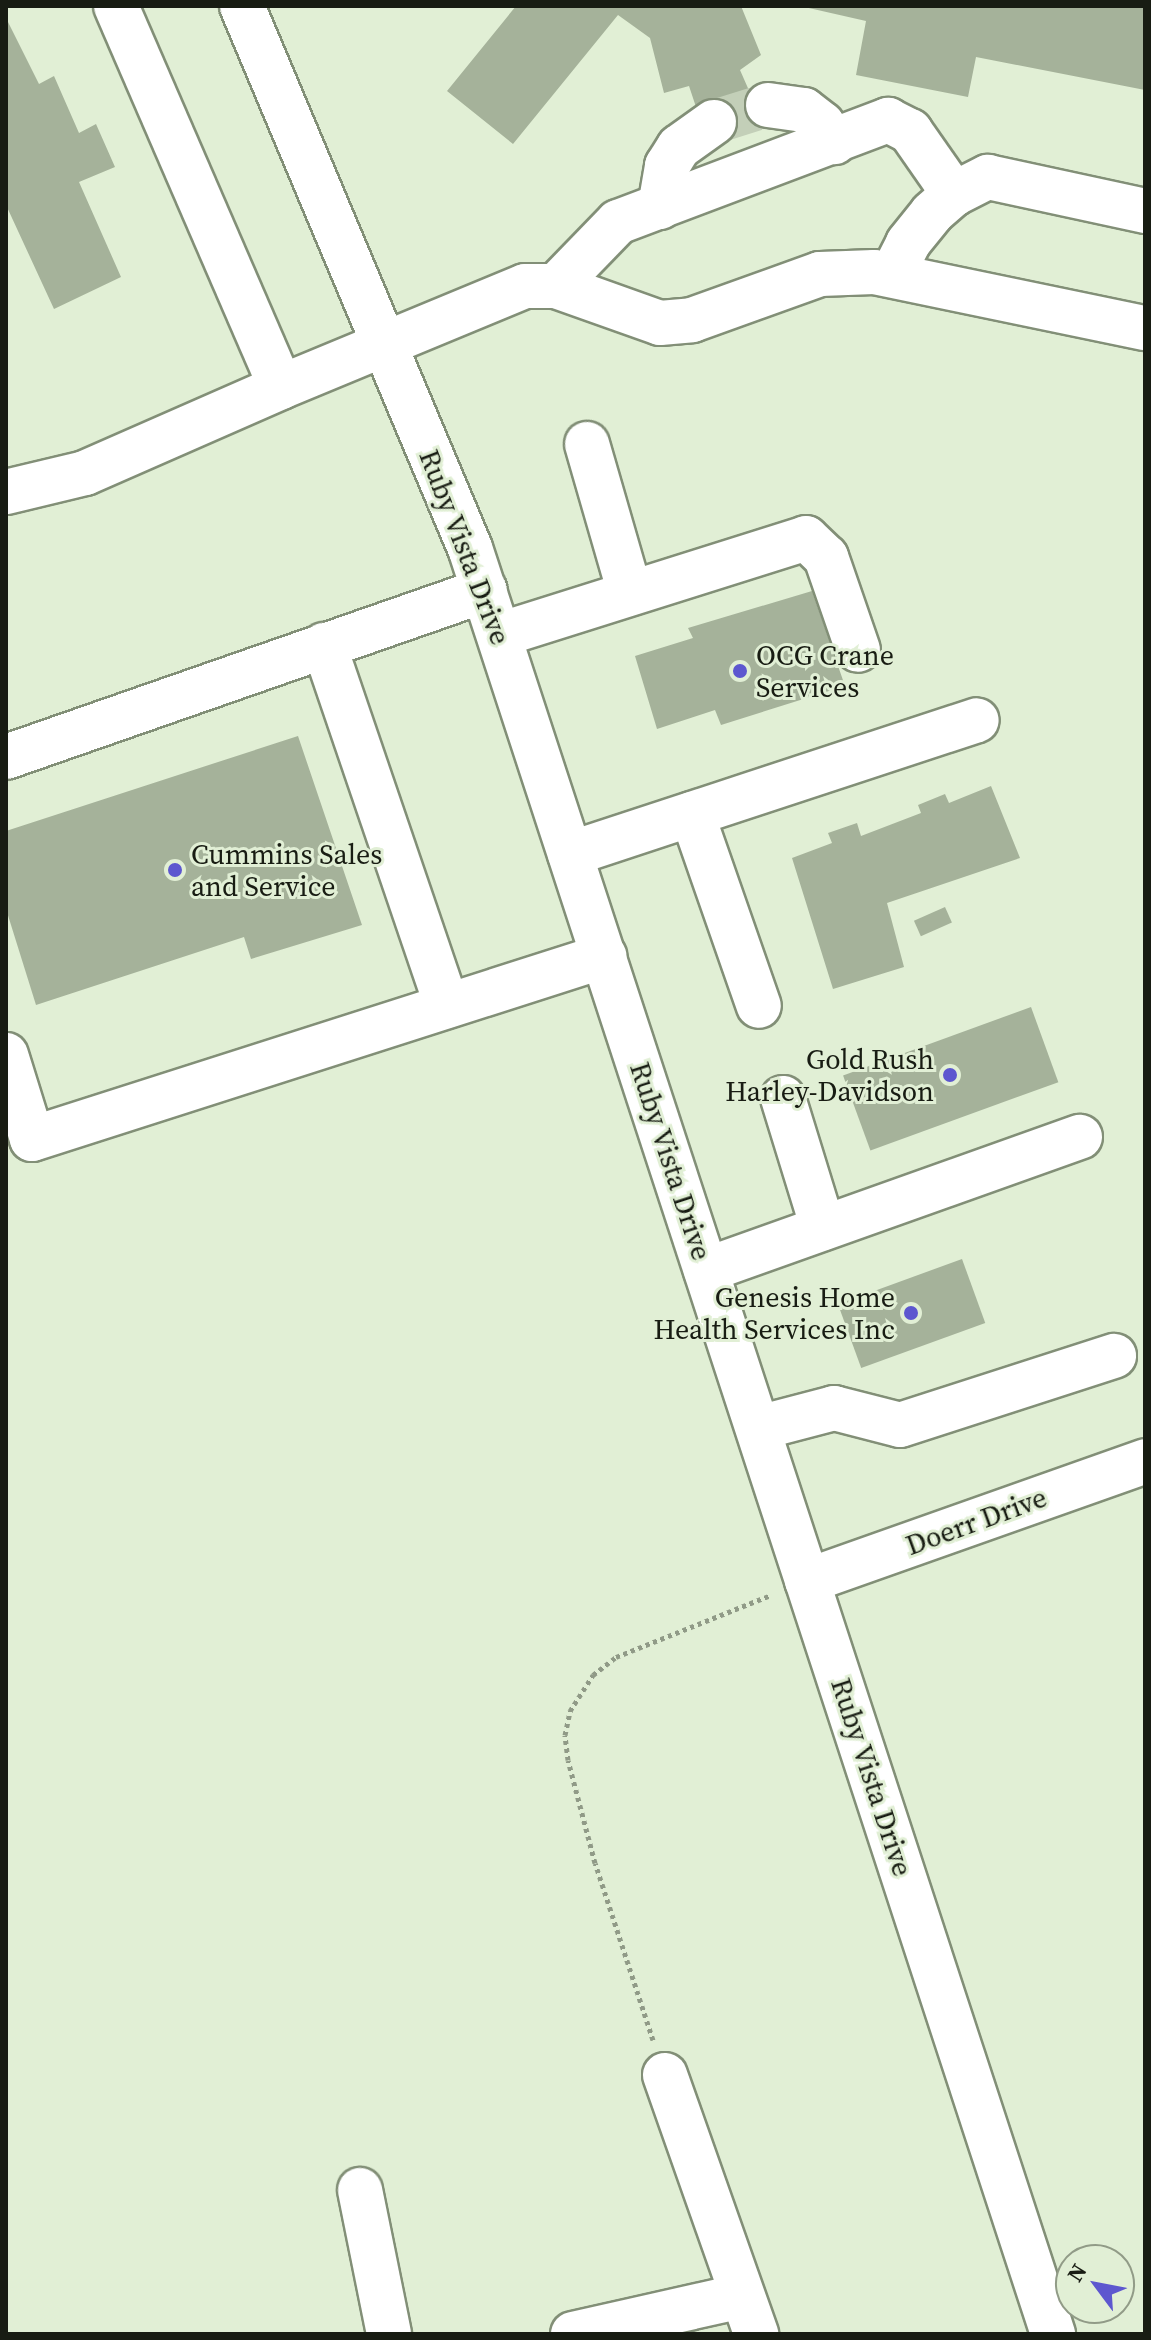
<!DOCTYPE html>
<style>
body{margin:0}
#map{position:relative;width:1151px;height:2340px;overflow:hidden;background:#e1efd5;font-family:"Source Serif 4",serif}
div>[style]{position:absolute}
.building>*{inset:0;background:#a5b29a;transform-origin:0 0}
.minor-tunnel>*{height:44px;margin-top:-22px;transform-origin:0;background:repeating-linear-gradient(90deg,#c3cfb8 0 44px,transparent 0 66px)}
.path>*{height:5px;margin-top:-2.5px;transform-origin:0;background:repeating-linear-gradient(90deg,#909a87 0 4px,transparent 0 8px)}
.roads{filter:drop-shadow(2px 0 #828f77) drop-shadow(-2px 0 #828f77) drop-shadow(0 2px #828f77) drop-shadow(0 -2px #828f77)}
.minor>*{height:44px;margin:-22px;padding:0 22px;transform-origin:22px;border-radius:22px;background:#fff}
.dots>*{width:22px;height:22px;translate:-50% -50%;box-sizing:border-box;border:4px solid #e1efd5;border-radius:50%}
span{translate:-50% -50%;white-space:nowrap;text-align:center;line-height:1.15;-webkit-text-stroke:6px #e1efd5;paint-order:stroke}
.street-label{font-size:28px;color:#181c13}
.poi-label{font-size:28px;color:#181c13}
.left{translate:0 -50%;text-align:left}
.right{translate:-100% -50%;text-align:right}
.frame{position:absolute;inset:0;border:8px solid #181c13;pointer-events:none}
.north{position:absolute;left:1055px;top:2244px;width:80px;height:80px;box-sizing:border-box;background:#e1efd5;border:2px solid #919b87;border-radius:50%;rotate:302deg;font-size:22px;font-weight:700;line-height:32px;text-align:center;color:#181c13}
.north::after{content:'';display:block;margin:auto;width:28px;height:36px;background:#5d57cf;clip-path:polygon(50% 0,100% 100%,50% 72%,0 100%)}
</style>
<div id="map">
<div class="building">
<i style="clip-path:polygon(516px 6px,741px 6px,761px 55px,740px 70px,758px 111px,703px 128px,689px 86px,664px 93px,650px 38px,618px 15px,513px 144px,447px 91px)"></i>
<i style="clip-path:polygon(800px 6px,1145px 6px,1145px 90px,976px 57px,968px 97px,856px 75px,866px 21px)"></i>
<i style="clip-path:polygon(6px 18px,39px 84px,54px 76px,79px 133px,96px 124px,115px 167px,79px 182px,121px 277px,54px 309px,6px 205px)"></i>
<i style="clip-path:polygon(812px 591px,845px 686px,721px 725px,715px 710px,657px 729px,635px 656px,693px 638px,688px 628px)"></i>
<i style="clip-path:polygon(298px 736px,362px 925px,251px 959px,244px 937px,36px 1005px,6px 909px,6px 831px)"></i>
<i style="clip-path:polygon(991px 786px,1020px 858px,887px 903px,904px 967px,833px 989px,792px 858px,832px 843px,828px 833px,857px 823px,861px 836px,921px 813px,918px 805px,945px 794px,949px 803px)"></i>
<i style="left:945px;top:907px;width:17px;height:34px;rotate:66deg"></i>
<i style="left:1031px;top:1007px;width:80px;height:200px;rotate:70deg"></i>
<i style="left:962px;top:1259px;width:68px;height:132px;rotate:70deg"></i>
</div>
<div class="minor-tunnel">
<i style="left:714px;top:122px;width:57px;rotate:-17.5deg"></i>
</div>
<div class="path">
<i style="left:653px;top:2040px;width:186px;rotate:-108.1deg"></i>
<i style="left:595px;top:1863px;width:106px;rotate:-104.7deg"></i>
<i style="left:568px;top:1760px;width:25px;rotate:-97deg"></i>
<i style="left:565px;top:1735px;width:25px;rotate:-78deg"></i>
<i style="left:570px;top:1711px;width:43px;rotate:-57.4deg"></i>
<i style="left:593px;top:1675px;width:29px;rotate:-38deg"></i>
<i style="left:616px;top:1657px;width:167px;rotate:-21.8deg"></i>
</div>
<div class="roads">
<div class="minor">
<i style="left:116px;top:6px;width:415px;rotate:66.6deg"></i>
<i style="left:281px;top:387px;width:264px;rotate:-22.5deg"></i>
<i style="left:525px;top:286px;width:31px"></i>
<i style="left:556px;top:286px;width:110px;rotate:19.6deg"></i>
<i style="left:660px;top:323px;width:32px;rotate:-5deg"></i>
<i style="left:692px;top:320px;width:136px;rotate:-19.8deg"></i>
<i style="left:820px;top:274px;width:54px;rotate:-2.1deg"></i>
<i style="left:874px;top:272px;width:277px;rotate:11.7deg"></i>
<i style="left:242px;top:6px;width:588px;rotate:67.19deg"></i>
<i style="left:470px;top:548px;width:1879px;rotate:71.92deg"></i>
<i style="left:768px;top:105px;width:36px;rotate:8deg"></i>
<i style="left:804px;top:110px;width:23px;rotate:38deg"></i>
<i style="left:822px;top:124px;width:22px;rotate:56deg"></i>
<i style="left:660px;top:207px;width:42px;rotate:-80.3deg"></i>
<i style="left:667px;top:166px;width:22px;rotate:-58deg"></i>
<i style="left:679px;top:147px;width:43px;rotate:-35.5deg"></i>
<i style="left:892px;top:275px;width:36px;rotate:-63deg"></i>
<i style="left:908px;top:243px;width:38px;rotate:-51deg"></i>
<i style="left:932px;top:213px;width:29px;rotate:-41deg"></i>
<i style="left:954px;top:194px;width:38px;rotate:-27deg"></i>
<i style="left:988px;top:177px;width:161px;rotate:12.2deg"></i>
<i style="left:556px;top:286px;width:89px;rotate:-45.9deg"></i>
<i style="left:618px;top:222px;width:289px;rotate:-20.7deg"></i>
<i style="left:888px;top:120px;width:25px;rotate:27deg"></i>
<i style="left:910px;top:131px;width:77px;rotate:55.1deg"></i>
<i style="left:587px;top:444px;width:155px;rotate:73.9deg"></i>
<i style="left:6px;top:492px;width:81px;rotate:-13.5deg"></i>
<i style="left:85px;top:473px;width:214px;rotate:-23.7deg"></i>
<i style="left:499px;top:635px;width:322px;rotate:-17.5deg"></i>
<i style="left:806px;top:538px;width:28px;rotate:44deg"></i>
<i style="left:826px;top:557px;width:98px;rotate:71deg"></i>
<i style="left:324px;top:645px;width:381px;rotate:71.2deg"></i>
<i style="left:6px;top:757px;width:507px;rotate:-19.22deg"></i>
<i style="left:692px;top:814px;width:203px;rotate:70.8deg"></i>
<i style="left:570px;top:854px;width:428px;rotate:-18.2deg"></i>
<i style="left:6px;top:1055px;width:88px;rotate:72.8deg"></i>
<i style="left:32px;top:1139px;width:601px;rotate:-17.74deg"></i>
<i style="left:783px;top:1098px;width:136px;rotate:72.9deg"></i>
<i style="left:706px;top:1270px;width:397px;rotate:-19.6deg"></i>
<i style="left:758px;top:1428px;width:79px;rotate:-14.7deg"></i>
<i style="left:834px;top:1408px;width:68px;rotate:14.4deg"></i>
<i style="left:900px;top:1425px;width:225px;rotate:-17.9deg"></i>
<i style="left:807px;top:1581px;width:359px;rotate:-19.5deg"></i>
<i style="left:665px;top:2075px;width:275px;rotate:70.6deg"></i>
<i style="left:360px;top:2190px;width:147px;rotate:78.6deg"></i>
<i style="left:573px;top:2334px;width:173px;rotate:-12.7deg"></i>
</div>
</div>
<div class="dots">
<i style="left:740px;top:671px;background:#5d57cf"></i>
<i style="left:175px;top:870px;background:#5d57cf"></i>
<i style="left:950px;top:1075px;background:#5d57cf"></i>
<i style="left:911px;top:1313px;background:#5d57cf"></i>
</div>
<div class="street-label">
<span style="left:465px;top:547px;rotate:69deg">Ruby Vista Drive</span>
<span style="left:671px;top:1161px;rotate:72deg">Ruby Vista Drive</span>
<span style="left:976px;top:1521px;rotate:-20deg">Doerr Drive</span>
<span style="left:872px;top:1777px;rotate:72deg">Ruby Vista Drive</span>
</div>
<div class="poi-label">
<span class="left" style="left:756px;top:671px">OCG Crane<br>Services</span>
<span class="left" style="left:191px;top:870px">Cummins Sales<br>and Service</span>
<span class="right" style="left:934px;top:1075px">Gold Rush<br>Harley-Davidson</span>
<span class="right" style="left:895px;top:1313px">Genesis Home<br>Health Services Inc</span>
</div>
<div class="frame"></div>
<div class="north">N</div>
</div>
